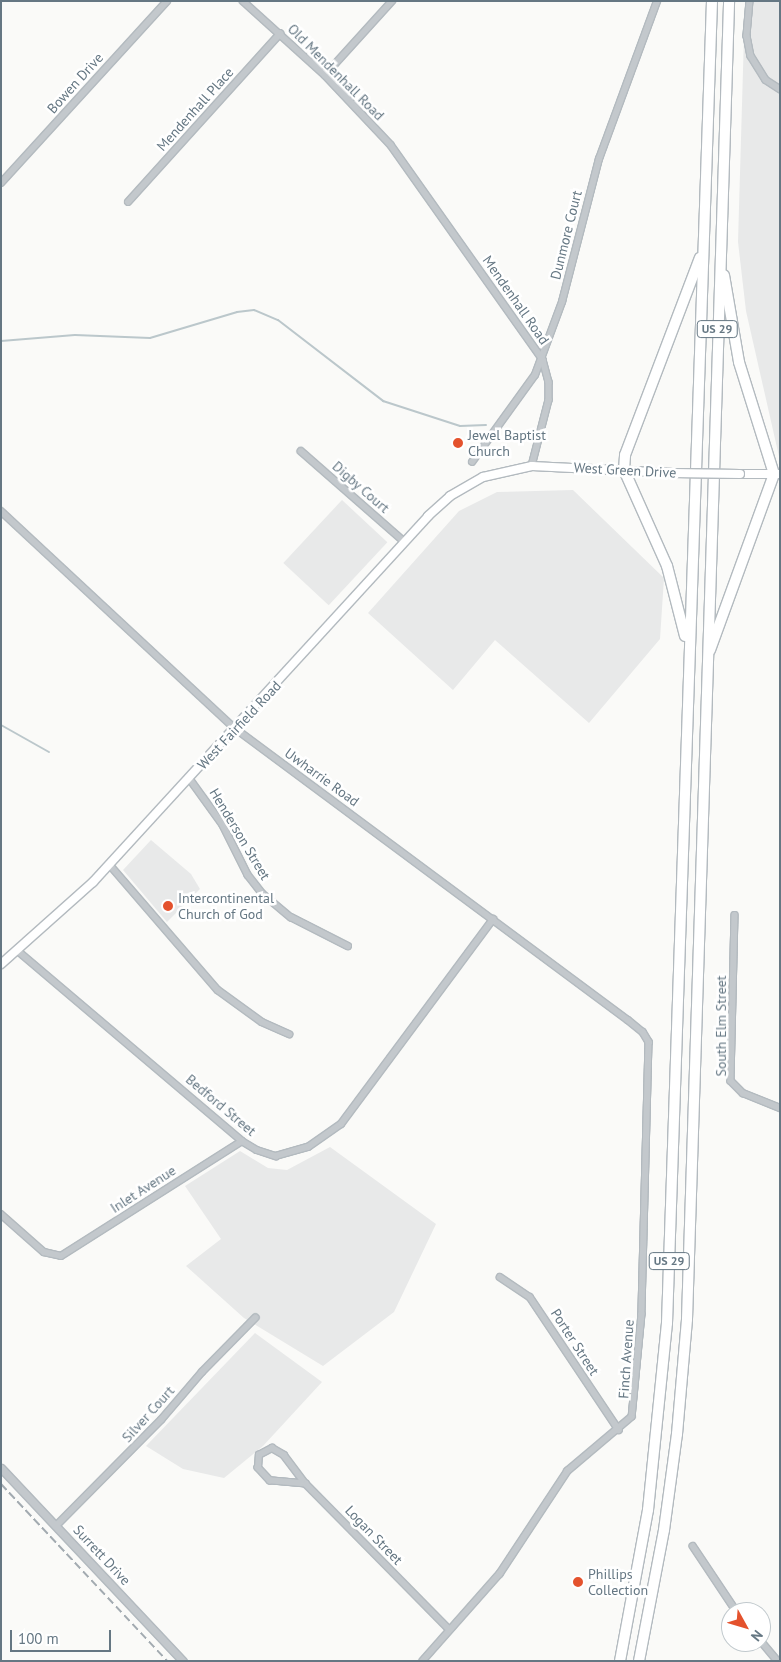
<!DOCTYPE html>
<style>
body{margin:0}
#map{position:relative;width:781px;height:1662px;overflow:hidden;background:#fafaf8;font-family:"PT Sans",sans-serif}
div>[style]{position:absolute}
.built>*{inset:0;background:#e8e9e9;transform-origin:0 0}
.stream>*{height:2px;margin:-1px;padding:0 1px;transform-origin:1px;border-radius:1px;background:#bbc7cb}
.roads{filter:drop-shadow(1px 0 #b3babf) drop-shadow(-1px 0 #b3babf) drop-shadow(0 1px #b3babf) drop-shadow(0 -1px #b3babf)}
.minor>*{height:5.5px;margin:-2.75px;padding:0 2.75px;transform-origin:2.75px;border-radius:2.75px;background:#c3c8cc}
.tertiary>*{height:7px;margin:-3.5px;padding:0 3.5px;transform-origin:3.5px;border-radius:3.5px;background:#c3c8cc}
.secondary>*{height:8px;margin:-4px;padding:0 4px;transform-origin:4px;border-radius:4px;background:#fff}
.motorway>*{height:10px;margin:-5px;padding:0 5px;transform-origin:5px;border-radius:5px;background:#fff}
.rail>*{height:2px;margin-top:-1px;transform-origin:0;background:repeating-linear-gradient(90deg,#a2aab0 0 8px,transparent 0 12px)}
.bridges{filter:drop-shadow(1px 0 #b3babf) drop-shadow(-1px 0 #b3babf) drop-shadow(0 1px #b3babf) drop-shadow(0 -1px #b3babf)}
.secondary-bridge>*{height:8px;margin:-4px;padding:0 4px;transform-origin:4px;border-radius:4px;background:#fff}
.dots>*{width:14px;height:14px;translate:-50% -50%;box-sizing:border-box;border:2px solid #fff;border-radius:50%}
span{translate:-50% -50%;white-space:nowrap;text-align:center;line-height:1.15;-webkit-text-stroke:5px #fff;paint-order:stroke}
.shield-label span{padding:1px 4px;background:#fff;border:1px solid;border-radius:4px;-webkit-text-stroke-width:0}
.shield-label{font-size:12px;color:#657783;font-weight:700}
.street-label{font-size:14px;color:#657783}
.poi-label{font-size:14px;color:#657783}
.left{translate:0 -50%;text-align:left}
.frame{position:absolute;inset:0;border:2px solid #657783;pointer-events:none}
.north{position:absolute;left:721px;top:1602px;width:50px;height:50px;box-sizing:border-box;background:#fff;border:1px solid #c1c9cd;border-radius:50%;rotate:129deg;font-size:14px;font-weight:700;line-height:20px;text-align:center;color:#657783}
.north::after{content:'';display:block;margin:auto;width:18px;height:22px;background:#e4522d;clip-path:polygon(50% 0,100% 100%,50% 72%,0 100%)}
.scale{position:absolute;left:10px;top:1630px;width:101px;height:22px;box-sizing:border-box;border:2px solid #657783;border-top:0;padding-left:6px;font-size:15px;line-height:18px;white-space:nowrap;color:#657783;-webkit-text-stroke:4px #fff;paint-order:stroke}
</style>
<div id="map">
<div class="built">
<i style="clip-path:polygon(745px 1px,780px 1px,780px 461px,746px 311px,738px 242px)"></i>
<i style="clip-path:polygon(573px 490px,664px 578px,660px 639px,589px 723px,495px 640px,453px 690px,368px 613px,459px 511px,497px 492px)"></i>
<i style="left:342px;top:500px;width:62px;height:86px;rotate:43deg"></i>
<i style="clip-path:polygon(151px 840px,191px 874px,200px 889px,167px 922px,123px 870px)"></i>
<i style="clip-path:polygon(330px 1147px,436px 1224px,394px 1312px,323px 1366px,244px 1318px,186px 1266px,221px 1239px,185px 1186px,240px 1151px,268px 1168px,287px 1170px)"></i>
<i style="clip-path:polygon(255px 1333px,322px 1382px,263px 1446px,224px 1478px,183px 1469px,146px 1446px)"></i>
</div>
<div class="stream">
<i style="left:1px;top:341px;width:74px;rotate:-4.6deg"></i>
<i style="left:75px;top:335px;width:75px;rotate:2.3deg"></i>
<i style="left:150px;top:338px;width:91px;rotate:-16.6deg"></i>
<i style="left:237px;top:312px;width:17px;rotate:-7deg"></i>
<i style="left:254px;top:310px;width:26px;rotate:23deg"></i>
<i style="left:278px;top:320px;width:133px;rotate:37.6deg"></i>
<i style="left:383px;top:401px;width:81px;rotate:18deg"></i>
<i style="left:460px;top:426px;width:26px;rotate:-2deg"></i>
<i style="left:1px;top:725px;width:55px;rotate:29.4deg"></i>
</div>
<div class="roads">
<div class="minor">
<i style="left:243px;top:1px;width:110px;rotate:42.1deg"></i>
<i style="left:325px;top:75px;width:96px;rotate:46.7deg"></i>
<i style="left:391px;top:145px;width:263px;rotate:54.7deg"></i>
<i style="left:543px;top:360px;width:23px;rotate:75deg"></i>
<i style="left:549px;top:382px;width:18px;rotate:90deg"></i>
<i style="left:549px;top:400px;width:68px;rotate:104.4deg"></i>
<i style="left:750px;top:1px;width:35px;rotate:95deg"></i>
<i style="left:747px;top:36px;width:20px;rotate:79deg"></i>
<i style="left:751px;top:56px;width:28px;rotate:58deg"></i>
<i style="left:766px;top:80px;width:17px;rotate:33deg"></i>
<i style="left:325px;top:75px;width:100px;rotate:-47.8deg"></i>
<i style="left:1px;top:183px;width:246px;rotate:-47.6deg"></i>
<i style="left:128px;top:202px;width:227px;rotate:-47.9deg"></i>
<i style="left:301px;top:451px;width:138px;rotate:41.2deg"></i>
<i style="left:472px;top:462px;width:107px;rotate:-54.1deg"></i>
<i style="left:535px;top:375px;width:78px;rotate:-69.7deg"></i>
<i style="left:562px;top:302px;width:148px;rotate:-75.5deg"></i>
<i style="left:599px;top:159px;width:168px;rotate:-69.8deg"></i>
<i style="left:1px;top:511px;width:321px;rotate:42.9deg"></i>
<i style="left:236px;top:729px;width:488px;rotate:36.6deg"></i>
<i style="left:628px;top:1020px;width:19px;rotate:39deg"></i>
<i style="left:643px;top:1032px;width:12px;rotate:59deg"></i>
<i style="left:649px;top:1042px;width:272px;rotate:91.5deg"></i>
<i style="left:642px;top:1314px;width:103px;rotate:95.5deg"></i>
<i style="left:632px;top:1417px;width:84px;rotate:139.8deg"></i>
<i style="left:568px;top:1471px;width:123px;rotate:123.4deg"></i>
<i style="left:500px;top:1574px;width:116px;rotate:131.5deg"></i>
<i style="left:190px;top:779px;width:57px;rotate:54.3deg"></i>
<i style="left:223px;top:825px;width:56px;rotate:63.4deg"></i>
<i style="left:248px;top:875px;width:23px;rotate:52deg"></i>
<i style="left:262px;top:893px;width:38px;rotate:40deg"></i>
<i style="left:291px;top:917px;width:64px;rotate:27deg"></i>
<i style="left:110px;top:865px;width:165px;rotate:49.2deg"></i>
<i style="left:218px;top:990px;width:54px;rotate:36deg"></i>
<i style="left:262px;top:1022px;width:30px;rotate:24deg"></i>
<i style="left:735px;top:915px;width:166px;rotate:91.4deg"></i>
<i style="left:731px;top:1081px;width:17px;rotate:45deg"></i>
<i style="left:743px;top:1093px;width:40px;rotate:22deg"></i>
<i style="left:17px;top:950px;width:295px;rotate:40.3deg"></i>
<i style="left:242px;top:1141px;width:17px;rotate:31deg"></i>
<i style="left:257px;top:1150px;width:20px;rotate:18deg"></i>
<i style="left:276px;top:1156px;width:33px;rotate:-16deg"></i>
<i style="left:308px;top:1147px;width:40px;rotate:-34.9deg"></i>
<i style="left:341px;top:1124px;width:255px;rotate:-53.4deg"></i>
<i style="left:1px;top:1214px;width:57px;rotate:41.5deg"></i>
<i style="left:44px;top:1252px;width:17px;rotate:13deg"></i>
<i style="left:61px;top:1256px;width:214px;rotate:-32.4deg"></i>
<i style="left:500px;top:1277px;width:36px;rotate:34deg"></i>
<i style="left:530px;top:1297px;width:160px;rotate:56.2deg"></i>
<i style="left:306px;top:1484px;width:36px;rotate:-175deg"></i>
<i style="left:270px;top:1481px;width:18px;rotate:-133deg"></i>
<i style="left:258px;top:1468px;width:13px;rotate:-86deg"></i>
<i style="left:259px;top:1455px;width:15px;rotate:-28deg"></i>
<i style="left:272px;top:1448px;width:14px;rotate:30deg"></i>
<i style="left:284px;top:1455px;width:36px;rotate:53deg"></i>
<i style="left:306px;top:1484px;width:204px;rotate:45.4deg"></i>
<i style="left:57px;top:1525px;width:148px;rotate:-45.3deg"></i>
<i style="left:161px;top:1420px;width:63px;rotate:-49.5deg"></i>
<i style="left:202px;top:1372px;width:76px;rotate:-45.5deg"></i>
<i style="left:693px;top:1546px;width:79px;rotate:56.3deg"></i>
<i style="left:761px;top:1641px;width:26px;rotate:50deg"></i>
</div>
<div class="tertiary">
<i style="left:1px;top:1468px;width:265px;rotate:46.7deg"></i>
</div>
<div class="secondary">
<i style="left:740px;top:474px;width:40px"></i>
<i style="left:1px;top:964px;width:123px;rotate:-41.7deg"></i>
<i style="left:93px;top:882px;width:496px;rotate:-47.5deg"></i>
<i style="left:428px;top:516px;width:30px;rotate:-42deg"></i>
<i style="left:450px;top:496px;width:38px;rotate:-30deg"></i>
<i style="left:483px;top:477px;width:50px;rotate:-12.7deg"></i>
<i style="left:532px;top:466px;width:141px;rotate:2.8deg"></i>
</div>
<div class="motorway">
<i style="left:685px;top:636px;width:72px;rotate:-104.4deg"></i>
<i style="left:667px;top:566px;width:105px;rotate:-114.1deg"></i>
<i style="left:624px;top:470px;width:15px;rotate:-86deg"></i>
<i style="left:625px;top:455px;width:211px;rotate:-69.2deg"></i>
<i style="left:710px;top:650px;width:187px;rotate:-70deg"></i>
<i style="left:774px;top:474px;width:117px;rotate:-107.4deg"></i>
<i style="left:739px;top:362px;width:88px;rotate:-99.8deg"></i>
<i style="left:620px;top:1661px;width:154px;rotate:-79.5deg"></i>
<i style="left:648px;top:1510px;width:188px;rotate:-84.2deg"></i>
<i style="left:667px;top:1323px;width:1323px;rotate:-88.05deg"></i>
<i style="left:639px;top:1661px;width:133px;rotate:-79.2deg"></i>
<i style="left:664px;top:1530px;width:97px;rotate:-82.3deg"></i>
<i style="left:677px;top:1434px;width:115px;rotate:-85deg"></i>
<i style="left:687px;top:1319px;width:1319px;rotate:-88.17deg"></i>
</div>
</div>
<div class="rail">
<i style="left:1px;top:1484px;width:243px;rotate:46.8deg"></i>
</div>
<div class="bridges">
<div class="secondary-bridge">
<i style="left:673px;top:473px;width:67px;rotate:0.9deg"></i>
</div>
</div>
<div class="dots">
<i style="left:458px;top:443px;background:#e4522d"></i>
<i style="left:168px;top:906px;background:#e4522d"></i>
<i style="left:578px;top:1582px;background:#e4522d"></i>
</div>
<div class="shield-label">
<span style="left:717px;top:329px">US 29</span>
<span style="left:669px;top:1261px">US 29</span>
</div>
<div class="street-label">
<span style="left:336px;top:72px;rotate:45deg">Old Mendenhall Road</span>
<span style="left:75px;top:83px;rotate:-48deg">Bowen Drive</span>
<span style="left:195px;top:109px;rotate:-48deg">Mendenhall Place</span>
<span style="left:566px;top:235px;rotate:-76deg">Dunmore Court</span>
<span style="left:516px;top:300px;rotate:55deg">Mendenhall Road</span>
<span style="left:625px;top:470px;rotate:3deg">West Green Drive</span>
<span style="left:361px;top:487px;rotate:41deg">Digby Court</span>
<span style="left:239px;top:725px;rotate:-47deg">West Fairfield Road</span>
<span style="left:322px;top:777px;rotate:36deg">Uwharrie Road</span>
<span style="left:240px;top:834px;rotate:59deg">Henderson Street</span>
<span style="left:721px;top:1026px;rotate:-90deg">South Elm Street</span>
<span style="left:221px;top:1105px;rotate:40deg">Bedford Street</span>
<span style="left:143px;top:1189px;rotate:-33deg">Inlet Avenue</span>
<span style="left:575px;top:1342px;rotate:57deg">Porter Street</span>
<span style="left:626px;top:1359px;rotate:-86deg">Finch Avenue</span>
<span style="left:148px;top:1414px;rotate:-48deg">Silver Court</span>
<span style="left:374px;top:1535px;rotate:46deg">Logan Street</span>
<span style="left:102px;top:1555px;rotate:47deg">Surrett Drive</span>
</div>
<div class="poi-label">
<span class="left" style="left:468px;top:443px">Jewel Baptist<br>Church</span>
<span class="left" style="left:178px;top:906px">Intercontinental<br>Church of God</span>
<span class="left" style="left:588px;top:1582px">Phillips<br>Collection</span>
</div>
<div class="frame"></div>
<div class="north">N</div>
<div class="scale">100 m</div>
</div>
